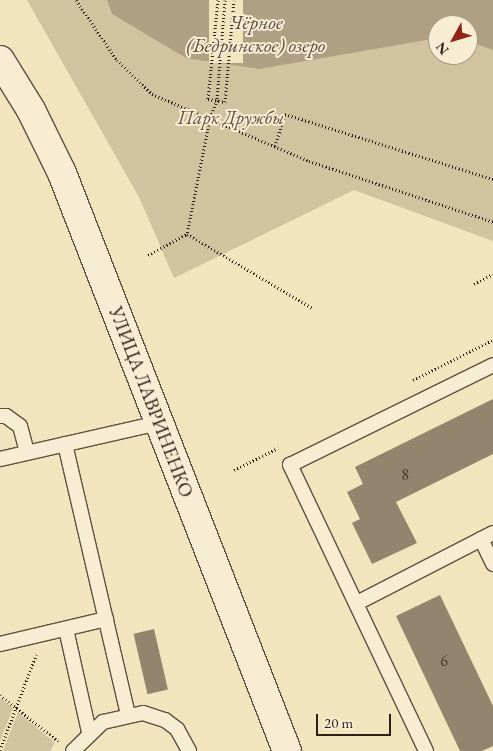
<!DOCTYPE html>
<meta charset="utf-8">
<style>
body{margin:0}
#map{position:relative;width:493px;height:751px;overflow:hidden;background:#f2e4bc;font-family:"EB Garamond",serif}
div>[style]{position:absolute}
.green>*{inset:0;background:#d1c2a0}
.water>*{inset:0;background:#afa084}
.pier>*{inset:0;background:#f2e4bc;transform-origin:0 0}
.building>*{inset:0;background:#94846d;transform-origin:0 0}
.path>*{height:3px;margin-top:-1.5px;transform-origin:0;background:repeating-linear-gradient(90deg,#2e1d18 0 1px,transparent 0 3.5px)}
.roads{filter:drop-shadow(1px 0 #5f4f41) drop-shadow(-1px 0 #5f4f41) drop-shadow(0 1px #5f4f41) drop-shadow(0 -1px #5f4f41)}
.lane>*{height:14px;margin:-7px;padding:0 7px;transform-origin:7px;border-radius:7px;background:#f7edd3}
.street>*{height:28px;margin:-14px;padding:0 14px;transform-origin:14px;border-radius:14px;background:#f7edd3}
span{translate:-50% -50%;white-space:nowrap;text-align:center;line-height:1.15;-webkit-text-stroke:4px #f7edd3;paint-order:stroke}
.number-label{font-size:16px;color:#48372d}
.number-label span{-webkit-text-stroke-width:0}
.park-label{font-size:19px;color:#5f4f41;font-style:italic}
.street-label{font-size:19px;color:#2e1d18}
.water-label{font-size:20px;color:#5b4b3e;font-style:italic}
.north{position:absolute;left:428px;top:15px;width:50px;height:50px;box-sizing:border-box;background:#f7edd3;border:1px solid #a79a88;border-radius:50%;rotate:231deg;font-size:14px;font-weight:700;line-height:20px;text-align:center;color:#2e1d18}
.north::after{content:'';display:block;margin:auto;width:18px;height:22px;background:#8f2418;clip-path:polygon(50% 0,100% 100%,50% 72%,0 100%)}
.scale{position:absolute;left:316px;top:714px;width:75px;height:22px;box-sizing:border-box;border:2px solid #2e1d18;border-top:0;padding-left:6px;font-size:15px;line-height:18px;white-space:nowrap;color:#2e1d18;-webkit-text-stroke:4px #f7edd3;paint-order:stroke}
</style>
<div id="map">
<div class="green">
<i style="clip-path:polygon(evenodd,27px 0,493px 0,493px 241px,354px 190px,174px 278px,140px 199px,27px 0,438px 25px,468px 25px,468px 55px,438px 55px,438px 25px)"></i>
<i style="clip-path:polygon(0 698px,13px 708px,0 741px)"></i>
<i style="clip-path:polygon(18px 712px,55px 743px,50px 751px,3px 751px)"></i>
</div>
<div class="water">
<i style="clip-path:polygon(107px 0,493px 0,493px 50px,468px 41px,468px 25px,438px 25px,438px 38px,259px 69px,186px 58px,112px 14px)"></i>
</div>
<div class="pier">
<i style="left:209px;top:0;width:34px;height:63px"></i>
</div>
<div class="building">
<i style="clip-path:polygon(493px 399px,493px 454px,396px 502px,417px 543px,372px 564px,352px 523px,360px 519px,347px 492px,363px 484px,355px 467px)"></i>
<i style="clip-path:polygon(440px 595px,493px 706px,493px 746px,482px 751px,460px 751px,396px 616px)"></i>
<i style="left:154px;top:629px;width:62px;height:21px;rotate:77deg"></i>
</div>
<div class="path">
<i style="left:76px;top:0;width:73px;rotate:55.7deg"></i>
<i style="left:117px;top:60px;width:49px;rotate:44.2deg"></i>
<i style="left:152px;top:94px;width:171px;rotate:23.1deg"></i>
<i style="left:309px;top:161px;width:194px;rotate:18.3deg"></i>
<i style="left:218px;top:0;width:100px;rotate:95.8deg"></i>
<i style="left:208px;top:99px;width:17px;rotate:10deg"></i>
<i style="left:225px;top:102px;width:102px;rotate:-85deg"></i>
<i style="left:225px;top:0;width:100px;rotate:94.6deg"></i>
<i style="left:217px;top:100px;width:19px;rotate:111deg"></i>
<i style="left:210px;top:118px;width:118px;rotate:101.2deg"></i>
<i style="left:187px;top:234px;width:145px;rotate:30.6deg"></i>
<i style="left:275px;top:146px;width:34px;rotate:-73deg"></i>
<i style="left:285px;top:114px;width:218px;rotate:17.4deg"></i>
<i style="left:148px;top:255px;width:44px;rotate:-28.3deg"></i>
<i style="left:474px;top:284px;width:21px;rotate:-28deg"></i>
<i style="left:413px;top:380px;width:89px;rotate:-26.6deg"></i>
<i style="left:234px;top:470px;width:49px;rotate:-26.6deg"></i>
<i style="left:0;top:695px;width:74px;rotate:38.4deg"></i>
<i style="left:0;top:750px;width:102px;rotate:-69.2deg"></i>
</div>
<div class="roads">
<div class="lane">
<i style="left:0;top:416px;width:6px"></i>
<i style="left:6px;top:416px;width:17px;rotate:36deg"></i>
<i style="left:20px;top:426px;width:27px;rotate:75deg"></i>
<i style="left:65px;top:444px;width:278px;rotate:76.9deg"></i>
<i style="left:0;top:459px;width:163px;rotate:-12.8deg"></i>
<i style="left:481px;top:539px;width:28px;rotate:64deg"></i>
<i style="left:357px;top:603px;width:153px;rotate:-27.2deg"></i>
<i style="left:66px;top:629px;width:106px;rotate:77.4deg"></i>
<i style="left:0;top:644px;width:109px;rotate:-13.3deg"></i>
<i style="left:73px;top:751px;width:42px;rotate:-44deg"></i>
<i style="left:103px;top:722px;width:41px;rotate:-12.7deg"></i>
<i style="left:143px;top:713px;width:23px;rotate:18deg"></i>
<i style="left:165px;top:720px;width:15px;rotate:37deg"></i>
<i style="left:177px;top:729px;width:25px;rotate:61deg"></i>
<i style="left:426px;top:751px;width:317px;rotate:-115.4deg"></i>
<i style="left:290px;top:465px;width:226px;rotate:-26.2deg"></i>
</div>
<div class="street">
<i style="left:0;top:60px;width:59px;rotate:58.2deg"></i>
<i style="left:31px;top:110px;width:70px;rotate:63.8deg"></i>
<i style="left:62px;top:173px;width:620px;rotate:68.73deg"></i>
</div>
</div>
<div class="number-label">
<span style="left:405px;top:475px">8</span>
<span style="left:444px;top:661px">6</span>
</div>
<div class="park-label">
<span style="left:231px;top:118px">Парк Дружбы</span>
</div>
<div class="street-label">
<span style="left:151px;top:402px;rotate:69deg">УЛИЦА ЛАВРИНЕНКО</span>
</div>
<div class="water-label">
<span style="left:256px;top:34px">Чёрное<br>(Бедринское) озеро</span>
</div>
<div class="north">N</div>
<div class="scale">20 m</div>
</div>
